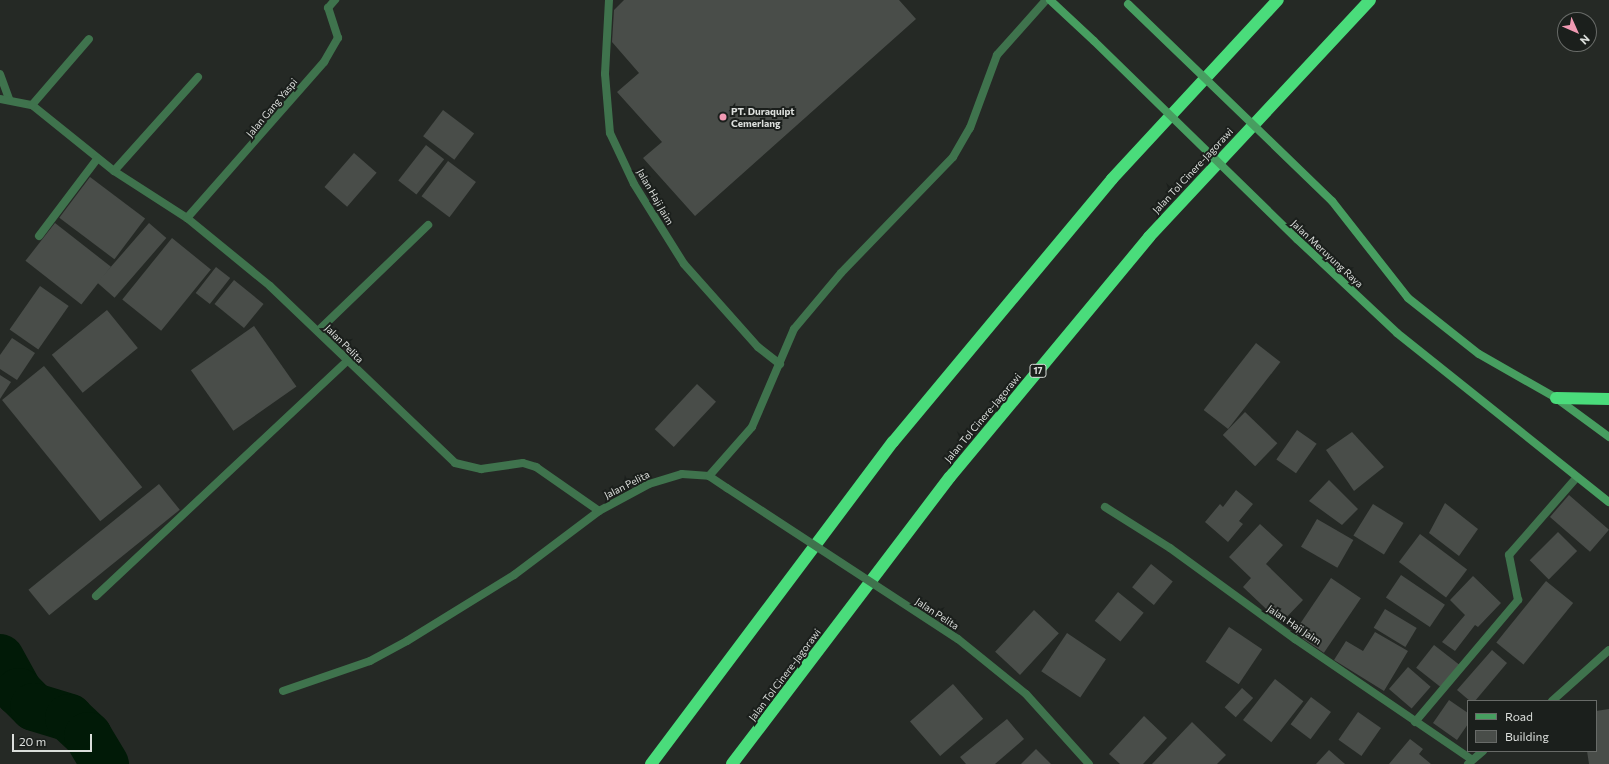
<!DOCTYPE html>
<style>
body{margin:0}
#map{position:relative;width:1609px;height:764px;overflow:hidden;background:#252925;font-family:Commissioner,sans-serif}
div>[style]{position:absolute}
.river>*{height:48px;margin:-24px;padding:0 24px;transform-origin:24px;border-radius:24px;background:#011a07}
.building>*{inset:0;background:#494d49;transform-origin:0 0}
.minor>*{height:8px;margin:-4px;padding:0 4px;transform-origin:4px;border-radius:4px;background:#3f734d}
.tertiary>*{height:8px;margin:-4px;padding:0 4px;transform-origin:4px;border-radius:4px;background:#3f734d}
.secondary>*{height:8px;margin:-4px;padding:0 4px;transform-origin:4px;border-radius:4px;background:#479e60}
.motorway>*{height:12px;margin:-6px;padding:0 6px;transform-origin:6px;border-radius:6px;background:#4adc7b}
.minor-bridge>*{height:8px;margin:-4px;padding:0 4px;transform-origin:4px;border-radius:4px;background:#3f734d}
.secondary-bridge>*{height:8px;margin:-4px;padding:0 4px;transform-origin:4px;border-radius:4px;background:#479e60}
.dots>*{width:11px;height:11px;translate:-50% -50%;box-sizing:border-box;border:2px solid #1b1f1c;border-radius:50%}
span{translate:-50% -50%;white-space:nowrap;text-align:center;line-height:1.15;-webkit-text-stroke:4px #1b1f1c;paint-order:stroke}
.shield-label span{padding:1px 3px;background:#1b1f1c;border:1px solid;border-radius:3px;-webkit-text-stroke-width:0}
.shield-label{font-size:9px;color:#dbdedb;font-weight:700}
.street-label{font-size:10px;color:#dbdedb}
.poi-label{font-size:10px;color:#dbdedb;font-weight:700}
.left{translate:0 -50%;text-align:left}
.legend{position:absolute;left:1467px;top:700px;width:130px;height:52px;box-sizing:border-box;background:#1b1f1c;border:1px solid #686b68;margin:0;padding:5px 7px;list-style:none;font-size:12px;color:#dbdedb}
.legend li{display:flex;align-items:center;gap:8px;height:20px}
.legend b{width:20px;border:1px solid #686b68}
.north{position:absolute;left:1557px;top:12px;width:40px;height:40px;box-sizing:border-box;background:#1b1f1c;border:1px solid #686b68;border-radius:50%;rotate:135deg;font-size:11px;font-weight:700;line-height:16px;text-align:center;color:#dbdedb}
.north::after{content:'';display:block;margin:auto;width:14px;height:18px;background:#f19ab3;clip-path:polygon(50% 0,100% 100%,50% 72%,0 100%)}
.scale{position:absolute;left:12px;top:734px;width:80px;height:18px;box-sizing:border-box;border:2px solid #dbdedb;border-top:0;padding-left:5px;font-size:12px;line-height:14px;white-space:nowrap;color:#dbdedb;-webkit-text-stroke:3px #1b1f1c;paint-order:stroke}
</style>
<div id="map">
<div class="river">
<i style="left:0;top:658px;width:39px;rotate:61deg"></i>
<i style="left:19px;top:692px;width:21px;rotate:45deg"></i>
<i style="left:34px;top:707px;width:37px;rotate:17deg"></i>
<i style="left:69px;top:718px;width:26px;rotate:43deg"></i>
<i style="left:88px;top:736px;width:33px;rotate:59deg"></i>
</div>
<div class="building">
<i style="clip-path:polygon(624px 0,899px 0,916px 19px,695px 216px,643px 158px,662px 142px,617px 92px,639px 73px,612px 42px,614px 10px)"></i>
<i style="left:443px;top:110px;width:39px;height:33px;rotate:37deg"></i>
<i style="left:426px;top:145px;width:23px;height:45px;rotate:38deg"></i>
<i style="left:354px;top:153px;width:30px;height:45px;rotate:41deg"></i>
<i style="left:448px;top:161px;width:35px;height:44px;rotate:37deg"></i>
<i style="left:90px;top:177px;width:69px;height:51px;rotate:37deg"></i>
<i style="left:55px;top:223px;width:71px;height:48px;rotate:38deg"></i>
<i style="left:149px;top:223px;width:23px;height:79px;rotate:41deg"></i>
<i style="left:172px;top:238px;width:50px;height:79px;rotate:39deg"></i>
<i style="left:216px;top:267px;width:18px;height:33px;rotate:38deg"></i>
<i style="left:234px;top:280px;width:38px;height:31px;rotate:39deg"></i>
<i style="left:40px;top:286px;width:35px;height:53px;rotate:35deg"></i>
<i style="left:107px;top:310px;width:49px;height:71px;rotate:51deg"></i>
<i style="left:254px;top:326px;width:74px;height:77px;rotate:55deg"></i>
<i style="clip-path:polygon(12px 338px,35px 353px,17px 380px,0 369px,0 355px)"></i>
<i style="left:1256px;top:343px;width:31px;height:85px;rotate:38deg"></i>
<i style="left:44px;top:366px;width:156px;height:54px;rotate:51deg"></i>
<i style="clip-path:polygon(0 375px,11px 382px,0 399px)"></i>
<i style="left:697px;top:384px;width:26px;height:62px;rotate:43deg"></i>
<i style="left:1245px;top:412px;width:45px;height:32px;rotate:44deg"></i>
<i style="left:1297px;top:430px;width:24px;height:36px;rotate:35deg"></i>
<i style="clip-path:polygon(1352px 432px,1384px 467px,1354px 491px,1326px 450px)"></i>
<i style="clip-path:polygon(1329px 480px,1358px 509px,1342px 525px,1309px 501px)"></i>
<i style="left:159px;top:484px;width:33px;height:168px;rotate:51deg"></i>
<i style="clip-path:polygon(1236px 490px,1253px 504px,1239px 521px,1243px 524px,1228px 542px,1205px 522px,1220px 504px,1223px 507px)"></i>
<i style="left:1569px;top:495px;width:53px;height:29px;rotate:41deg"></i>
<i style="clip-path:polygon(1445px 503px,1478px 529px,1459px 556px,1429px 533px)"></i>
<i style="left:1373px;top:504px;width:36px;height:37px;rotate:32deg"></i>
<i style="left:1317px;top:519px;width:42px;height:32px;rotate:30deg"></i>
<i style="clip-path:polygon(1260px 524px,1283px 545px,1266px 564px,1303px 600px,1281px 623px,1243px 587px,1251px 578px,1229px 557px)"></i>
<i style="left:1558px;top:532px;width:27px;height:40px;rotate:45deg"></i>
<i style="left:1420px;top:534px;width:59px;height:35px;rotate:37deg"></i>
<i style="left:1151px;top:564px;width:28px;height:30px;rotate:39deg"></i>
<i style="left:1401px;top:575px;width:53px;height:27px;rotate:34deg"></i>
<i style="clip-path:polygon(1473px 576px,1501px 603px,1478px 627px,1475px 625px,1455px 651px,1442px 642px,1465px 615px,1450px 600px)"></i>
<i style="left:1331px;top:578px;width:36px;height:66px;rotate:34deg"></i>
<i style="left:1546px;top:581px;width:35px;height:79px;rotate:39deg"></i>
<i style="left:1118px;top:592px;width:33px;height:37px;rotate:39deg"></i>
<i style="left:1385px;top:609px;width:37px;height:22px;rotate:31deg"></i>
<i style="left:1034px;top:610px;width:34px;height:57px;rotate:43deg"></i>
<i style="left:1229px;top:627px;width:40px;height:42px;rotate:34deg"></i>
<i style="clip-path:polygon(1375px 632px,1408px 651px,1384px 691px,1334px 660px,1346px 641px,1363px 651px)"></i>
<i style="left:1067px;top:633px;width:47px;height:46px;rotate:34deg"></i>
<i style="left:1434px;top:645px;width:33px;height:29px;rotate:38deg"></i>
<i style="clip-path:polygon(1492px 650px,1507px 663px,1475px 701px,1470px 701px,1457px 690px)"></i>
<i style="left:1408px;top:667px;width:30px;height:29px;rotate:41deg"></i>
<i style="left:1275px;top:679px;width:36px;height:52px;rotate:38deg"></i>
<i style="left:953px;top:684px;width:46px;height:57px;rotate:49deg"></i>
<i style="left:1242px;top:688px;width:15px;height:26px;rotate:42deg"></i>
<i style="left:1311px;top:697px;width:25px;height:34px;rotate:37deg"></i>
<i style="clip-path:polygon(1449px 700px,1468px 713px,1468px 724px,1457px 740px,1433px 723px)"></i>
<i style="clip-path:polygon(1609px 709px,1609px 764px,1589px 764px,1587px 751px,1596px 751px,1596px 711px)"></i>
<i style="left:1358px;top:712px;width:28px;height:34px;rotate:35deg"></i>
<i style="clip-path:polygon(1144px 716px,1167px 738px,1143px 764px,1120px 764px,1109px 754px)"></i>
<i style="clip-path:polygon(1007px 719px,1024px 739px,995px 764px,966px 764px,960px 757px)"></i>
<i style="clip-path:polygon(1192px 722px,1226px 755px,1217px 764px,1152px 764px)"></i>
<i style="clip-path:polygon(1410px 739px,1423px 749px,1419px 754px,1431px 764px,1389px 764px)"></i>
<i style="clip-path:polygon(1036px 749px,1051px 764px,1021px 764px)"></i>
<i style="clip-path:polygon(1329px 750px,1345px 764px,1316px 764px)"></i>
</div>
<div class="minor">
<i style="left:609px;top:0;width:74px;rotate:93.1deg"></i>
<i style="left:605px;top:74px;width:59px;rotate:85.2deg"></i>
<i style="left:610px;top:133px;width:56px;rotate:64.8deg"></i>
<i style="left:634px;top:184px;width:94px;rotate:58deg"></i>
<i style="left:684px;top:264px;width:111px;rotate:48.3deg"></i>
<i style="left:758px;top:347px;width:28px;rotate:38deg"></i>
<i style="left:0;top:74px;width:27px;rotate:70deg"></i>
<i style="left:0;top:99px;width:33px;rotate:11deg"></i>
<i style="left:32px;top:105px;width:105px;rotate:38.8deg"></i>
<i style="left:114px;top:171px;width:87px;rotate:32.8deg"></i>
<i style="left:187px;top:218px;width:107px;rotate:39.3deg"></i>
<i style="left:270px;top:286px;width:256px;rotate:43.7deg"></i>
<i style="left:455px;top:463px;width:27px;rotate:13deg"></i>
<i style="left:481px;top:469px;width:42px;rotate:-8.1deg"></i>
<i style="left:523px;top:463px;width:14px;rotate:17deg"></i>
<i style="left:536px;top:467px;width:77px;rotate:34.9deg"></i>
<i style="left:32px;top:105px;width:87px;rotate:-49.2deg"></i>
<i style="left:114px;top:171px;width:126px;rotate:-48.2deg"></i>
<i style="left:187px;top:218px;width:208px;rotate:-48.7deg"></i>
<i style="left:324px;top:62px;width:28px;rotate:-60deg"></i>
<i style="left:338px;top:38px;width:32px;rotate:-108deg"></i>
<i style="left:328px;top:8px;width:11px;rotate:-49deg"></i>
<i style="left:39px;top:236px;width:96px;rotate:-53deg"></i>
<i style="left:318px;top:331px;width:153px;rotate:-43.9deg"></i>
<i style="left:709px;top:476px;width:65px;rotate:-48.7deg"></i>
<i style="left:752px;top:427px;width:107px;rotate:-66.8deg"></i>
<i style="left:794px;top:329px;width:73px;rotate:-50deg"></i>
<i style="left:841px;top:273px;width:161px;rotate:-46deg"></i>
<i style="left:953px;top:157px;width:34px;rotate:-60deg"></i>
<i style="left:970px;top:128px;width:78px;rotate:-69.7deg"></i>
<i style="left:997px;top:55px;width:74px;rotate:-48.3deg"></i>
<i style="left:1105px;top:507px;width:77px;rotate:32.2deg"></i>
<i style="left:1170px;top:548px;width:155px;rotate:36.1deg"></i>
<i style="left:1295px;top:639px;width:213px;rotate:34.3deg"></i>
<i style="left:96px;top:596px;width:344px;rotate:-43.1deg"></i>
<i style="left:958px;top:639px;width:87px;rotate:39deg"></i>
<i style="left:1026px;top:694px;width:94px;rotate:48deg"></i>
<i style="left:283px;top:691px;width:92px;rotate:-19deg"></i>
<i style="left:370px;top:661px;width:42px;rotate:-28.4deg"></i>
<i style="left:407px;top:641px;width:126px;rotate:-31.7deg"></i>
<i style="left:514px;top:575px;width:106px;rotate:-37deg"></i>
<i style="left:599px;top:511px;width:57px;rotate:-28.4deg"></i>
<i style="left:649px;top:484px;width:34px;rotate:-17deg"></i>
<i style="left:682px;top:474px;width:27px;rotate:4deg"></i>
<i style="left:709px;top:476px;width:22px;rotate:34deg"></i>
<i style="left:1415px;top:722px;width:160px;rotate:-49.8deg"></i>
<i style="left:1518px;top:600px;width:46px;rotate:-101.3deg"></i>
<i style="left:1509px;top:555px;width:103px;rotate:-48.9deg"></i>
</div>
<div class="tertiary">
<i style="left:1552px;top:701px;width:76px;rotate:-41.8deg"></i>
<i style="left:1468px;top:764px;width:20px;rotate:-41deg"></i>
</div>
<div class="secondary">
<i style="left:1050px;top:0;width:60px;rotate:43deg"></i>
<i style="left:1332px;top:201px;width:123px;rotate:51.9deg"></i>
<i style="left:1408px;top:298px;width:90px;rotate:38.3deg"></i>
<i style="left:1479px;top:354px;width:89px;rotate:29.7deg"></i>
<i style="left:1556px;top:398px;width:66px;rotate:36.3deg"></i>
<i style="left:1297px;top:239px;width:137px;rotate:43.2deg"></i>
<i style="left:1397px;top:333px;width:271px;rotate:38.6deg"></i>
</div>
<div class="motorway">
<i style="left:1556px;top:398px;width:53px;rotate:1.1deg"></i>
<i style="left:651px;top:764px;width:403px;rotate:-53.1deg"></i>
<i style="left:893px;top:442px;width:342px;rotate:-50.2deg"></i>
<i style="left:1112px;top:179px;width:244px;rotate:-47.2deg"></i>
<i style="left:732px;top:764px;width:360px;rotate:-52.8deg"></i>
<i style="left:950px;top:477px;width:312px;rotate:-50.3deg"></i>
<i style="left:1149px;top:237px;width:324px;rotate:-47deg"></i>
</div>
<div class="minor-bridge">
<i style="left:727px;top:488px;width:276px;rotate:33.2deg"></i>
</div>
<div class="secondary-bridge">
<i style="left:1128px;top:4px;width:284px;rotate:44deg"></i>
<i style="left:1094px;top:41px;width:284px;rotate:44.3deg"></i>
</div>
<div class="dots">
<i style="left:723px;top:117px;background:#f19ab3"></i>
</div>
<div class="shield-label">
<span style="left:1038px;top:371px">17</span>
</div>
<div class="street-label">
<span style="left:272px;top:108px;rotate:-50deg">Jalan Gang Yaspi</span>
<span style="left:1193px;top:171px;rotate:-47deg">Jalan Tol Cinere-Jagorawi</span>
<span style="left:655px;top:197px;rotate:60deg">Jalan Haji Jaim</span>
<span style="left:1327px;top:254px;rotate:43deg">Jalan Meruyung Raya</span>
<span style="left:344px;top:344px;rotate:45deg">Jalan Pelita</span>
<span style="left:983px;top:418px;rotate:-50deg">Jalan Tol Cinere-Jagorawi</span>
<span style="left:627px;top:485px;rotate:-27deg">Jalan Pelita</span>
<span style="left:937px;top:614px;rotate:33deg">Jalan Pelita</span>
<span style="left:1294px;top:625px;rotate:34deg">Jalan Haji Jaim</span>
<span style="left:785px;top:675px;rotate:-53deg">Jalan Tol Cinere-Jagorawi</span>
</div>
<div class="poi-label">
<span class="left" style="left:731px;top:117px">PT. Duraquipt<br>Cemerlang</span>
</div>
<ul class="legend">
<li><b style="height:5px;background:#479e60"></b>Road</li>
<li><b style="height:11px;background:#494d49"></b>Building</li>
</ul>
<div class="north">N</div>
<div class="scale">20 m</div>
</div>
